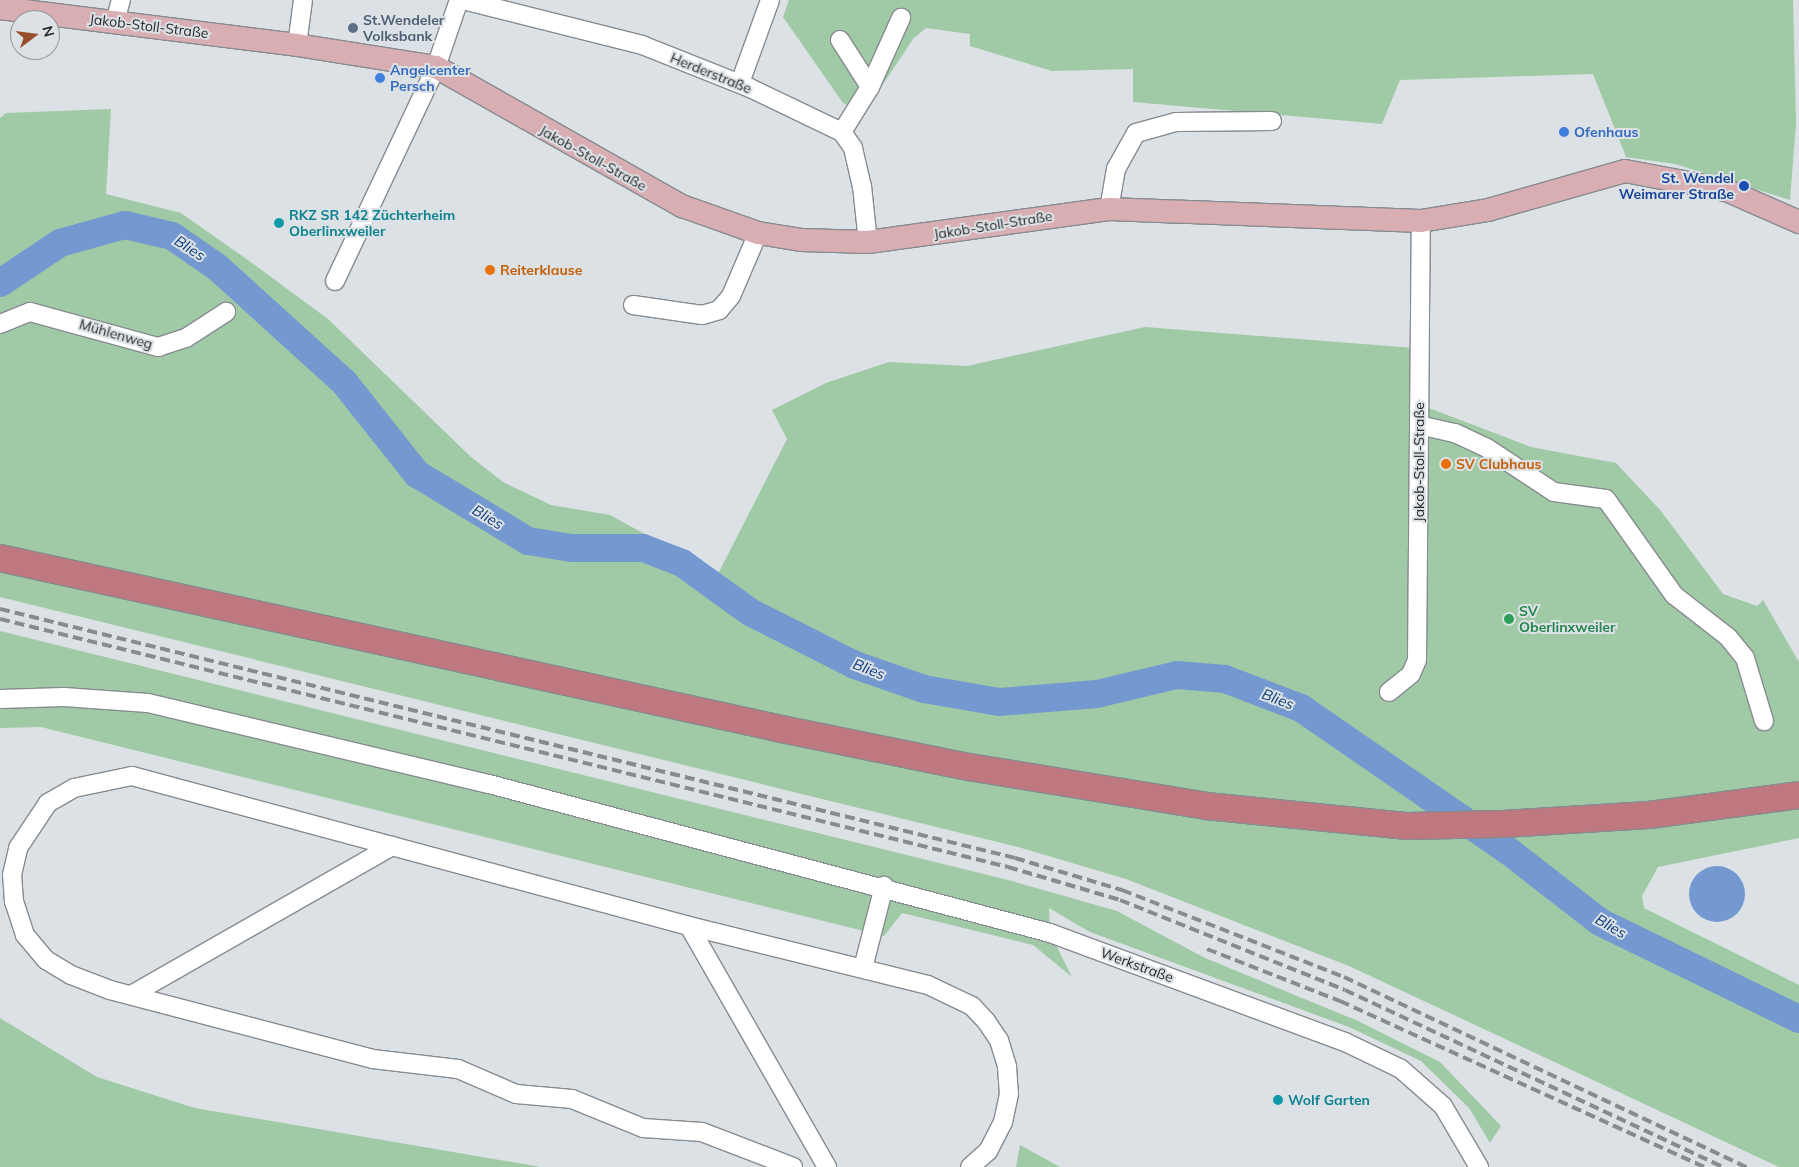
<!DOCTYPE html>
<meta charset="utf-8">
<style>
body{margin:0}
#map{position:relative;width:1799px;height:1167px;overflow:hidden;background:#dbe1e5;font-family:Mulish,sans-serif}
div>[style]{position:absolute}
.green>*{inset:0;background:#a0caa5}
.water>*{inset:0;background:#7499d0}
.round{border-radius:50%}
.river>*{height:28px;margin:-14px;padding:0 14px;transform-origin:14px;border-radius:14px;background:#7499d0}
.roads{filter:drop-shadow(1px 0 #868b90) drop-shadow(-1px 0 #868b90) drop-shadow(0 1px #868b90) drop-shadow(0 -1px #868b90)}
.minor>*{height:18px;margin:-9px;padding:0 9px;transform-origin:9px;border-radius:9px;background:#fff}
.major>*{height:22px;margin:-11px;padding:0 11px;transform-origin:11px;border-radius:11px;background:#d9aeb3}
.highway>*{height:26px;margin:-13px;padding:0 13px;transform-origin:13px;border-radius:13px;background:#c07880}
.rail>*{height:4px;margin-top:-2px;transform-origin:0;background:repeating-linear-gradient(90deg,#878b8e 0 10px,transparent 0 15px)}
.dots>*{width:14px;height:14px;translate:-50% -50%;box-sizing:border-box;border:2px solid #dbe1e5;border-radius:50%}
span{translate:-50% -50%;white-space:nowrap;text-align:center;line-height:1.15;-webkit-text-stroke:4px #dbe1e5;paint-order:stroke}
.service-label{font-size:14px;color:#4e5e75;font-weight:700}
.left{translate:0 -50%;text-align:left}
.street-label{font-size:14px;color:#26282a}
.shop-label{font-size:14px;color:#366cbe;font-weight:700}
.transit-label{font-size:14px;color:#164399;font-weight:700}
.right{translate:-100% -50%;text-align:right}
.culture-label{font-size:14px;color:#0d838f;font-weight:700}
.food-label{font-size:14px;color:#c56008;font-weight:700}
.leisure-label{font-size:14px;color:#27864d;font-weight:700}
.water-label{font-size:15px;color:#0c3c7e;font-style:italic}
.north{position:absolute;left:10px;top:10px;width:50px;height:50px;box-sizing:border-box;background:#dbe1e5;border:1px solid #93979a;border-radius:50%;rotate:75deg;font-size:14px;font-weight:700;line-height:20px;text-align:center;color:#26282a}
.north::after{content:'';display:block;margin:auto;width:18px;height:22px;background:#964f2a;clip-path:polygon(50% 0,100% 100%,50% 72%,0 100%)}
</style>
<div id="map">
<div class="green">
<i style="clip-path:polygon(789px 0,1793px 0,1796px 123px,1790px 200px,1675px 164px,1626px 157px,1593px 74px,1400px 80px,1382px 124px,1133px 102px,1133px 69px,1052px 71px,970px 46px,970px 34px,926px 28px,913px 39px,864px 113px,843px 103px,783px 17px)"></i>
<i style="clip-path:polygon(111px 109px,106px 194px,181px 213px,245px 258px,328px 319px,471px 457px,503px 482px,551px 505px,610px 515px,718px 574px,787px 439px,772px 410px,826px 383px,889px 362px,967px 366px,1145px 327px,1414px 348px,1413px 402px,1531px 447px,1616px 463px,1661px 511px,1723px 594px,1757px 606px,1763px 600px,1799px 662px,1799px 838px,1658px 867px,1642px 896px,1644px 908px,1799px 985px,1799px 1167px,1779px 1167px,1349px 966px,1126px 879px,1018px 847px,0 597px,0 118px,6px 113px)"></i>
<i style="clip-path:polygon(0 631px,1008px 880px,1117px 911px,1205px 958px,1358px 1021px,1440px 1062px,1501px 1126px,1490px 1143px,1469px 1108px,1421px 1061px,1349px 1027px,1090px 932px,1049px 908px,1050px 933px,1072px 977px,1033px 945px,902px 913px,884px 936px,41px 727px,0 728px)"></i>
<i style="clip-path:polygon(0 1018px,97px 1077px,195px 1108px,541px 1167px,0 1167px)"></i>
<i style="clip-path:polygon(1020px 1145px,1060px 1167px,1016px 1167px)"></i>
</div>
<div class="water">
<i class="round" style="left:1689px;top:866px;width:56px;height:56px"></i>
</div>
<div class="river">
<i style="left:0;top:283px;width:72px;rotate:-33.7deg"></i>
<i style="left:60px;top:243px;width:67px;rotate:-15.5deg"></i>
<i style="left:125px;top:225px;width:48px;rotate:13.2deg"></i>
<i style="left:172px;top:236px;width:55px;rotate:34.6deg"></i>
<i style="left:217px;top:267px;width:171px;rotate:42.2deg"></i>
<i style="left:344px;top:382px;width:117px;rotate:51.6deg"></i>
<i style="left:417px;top:474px;width:130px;rotate:31.1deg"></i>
<i style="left:528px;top:541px;width:44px;rotate:9.2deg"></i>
<i style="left:571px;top:548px;width:72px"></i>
<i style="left:643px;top:548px;width:42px;rotate:21deg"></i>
<i style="left:682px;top:563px;width:84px;rotate:35.8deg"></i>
<i style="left:750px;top:612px;width:118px;rotate:26.8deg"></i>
<i style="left:855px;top:665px;width:73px;rotate:19.2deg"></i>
<i style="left:924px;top:689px;width:76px;rotate:9.8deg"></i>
<i style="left:999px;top:702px;width:98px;rotate:-4.7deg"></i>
<i style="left:1097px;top:694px;width:82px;rotate:-13.4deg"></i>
<i style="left:1177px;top:675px;width:48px;rotate:4.8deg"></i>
<i style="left:1225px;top:679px;width:81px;rotate:20.9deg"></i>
<i style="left:1301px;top:708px;width:254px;rotate:34.6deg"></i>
<i style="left:1510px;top:852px;width:114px;rotate:37.9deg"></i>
<i style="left:1600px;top:922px;width:221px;rotate:26deg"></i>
</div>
<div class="roads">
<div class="minor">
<i style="left:463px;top:0;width:185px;rotate:14.1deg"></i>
<i style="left:642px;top:45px;width:116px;rotate:21.7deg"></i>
<i style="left:750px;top:88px;width:102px;rotate:25.6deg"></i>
<i style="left:842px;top:132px;width:19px;rotate:55deg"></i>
<i style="left:853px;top:148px;width:39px;rotate:77deg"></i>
<i style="left:862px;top:186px;width:56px;rotate:83.9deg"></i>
<i style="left:115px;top:22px;width:23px;rotate:-75deg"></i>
<i style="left:840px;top:40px;width:56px;rotate:57.4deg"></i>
<i style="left:297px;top:45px;width:45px;rotate:-82.4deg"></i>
<i style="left:740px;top:83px;width:88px;rotate:-70.1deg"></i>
<i style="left:842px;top:132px;width:53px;rotate:-58.1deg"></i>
<i style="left:870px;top:87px;width:76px;rotate:-65.8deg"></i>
<i style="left:1109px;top:209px;width:41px;rotate:-80.1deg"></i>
<i style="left:1116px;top:169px;width:41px;rotate:-60.9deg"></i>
<i style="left:1136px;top:133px;width:41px;rotate:-15.4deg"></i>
<i style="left:1176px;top:122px;width:96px;rotate:-0.6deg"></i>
<i style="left:335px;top:281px;width:237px;rotate:-64.7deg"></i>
<i style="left:436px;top:67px;width:71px;rotate:-71.1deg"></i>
<i style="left:633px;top:305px;width:70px;rotate:8.2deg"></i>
<i style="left:702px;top:315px;width:18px;rotate:-16deg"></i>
<i style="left:719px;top:310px;width:18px;rotate:-49deg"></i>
<i style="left:731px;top:296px;width:69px;rotate:-66.8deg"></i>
<i style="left:0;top:324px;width:32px;rotate:-22deg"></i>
<i style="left:30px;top:312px;width:133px;rotate:15.3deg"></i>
<i style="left:158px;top:347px;width:29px;rotate:-18deg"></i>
<i style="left:186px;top:338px;width:48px;rotate:-33deg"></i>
<i style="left:1419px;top:425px;width:37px;rotate:13deg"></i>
<i style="left:1455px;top:433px;width:35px;rotate:25deg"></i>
<i style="left:1487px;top:448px;width:80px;rotate:33.3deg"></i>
<i style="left:1554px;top:492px;width:52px;rotate:7.7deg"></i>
<i style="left:1606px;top:499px;width:118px;rotate:54.7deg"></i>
<i style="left:1674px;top:595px;width:68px;rotate:37.9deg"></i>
<i style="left:1728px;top:637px;width:27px;rotate:51deg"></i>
<i style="left:1745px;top:658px;width:66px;rotate:73.2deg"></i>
<i style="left:1389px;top:692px;width:28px;rotate:-39deg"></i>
<i style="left:1411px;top:674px;width:15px;rotate:-67deg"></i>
<i style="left:1417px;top:660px;width:439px;rotate:-89.5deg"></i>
<i style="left:0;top:699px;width:64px;rotate:-1.8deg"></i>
<i style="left:64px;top:697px;width:84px;rotate:4.1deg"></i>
<i style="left:148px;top:703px;width:350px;rotate:13.4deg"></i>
<i style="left:489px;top:784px;width:580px;rotate:14.87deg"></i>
<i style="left:1050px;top:933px;width:314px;rotate:20.3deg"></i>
<i style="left:1345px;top:1042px;width:62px;rotate:25.7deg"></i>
<i style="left:1401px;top:1069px;width:56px;rotate:41.4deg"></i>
<i style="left:1443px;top:1106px;width:71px;rotate:59.5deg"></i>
<i style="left:689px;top:926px;width:278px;rotate:60.2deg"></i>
<i style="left:863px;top:968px;width:85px;rotate:-75.6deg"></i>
<i style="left:131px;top:995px;width:301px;rotate:-29.7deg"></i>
<i style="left:793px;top:1167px;width:97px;rotate:-159deg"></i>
<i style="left:702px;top:1132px;width:59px;rotate:-176.1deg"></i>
<i style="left:643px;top:1128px;width:77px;rotate:-157.8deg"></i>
<i style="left:572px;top:1099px;width:56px;rotate:-174.9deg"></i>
<i style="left:516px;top:1094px;width:63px;rotate:-156.7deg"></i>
<i style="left:458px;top:1069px;width:86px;rotate:-173.3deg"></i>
<i style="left:373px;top:1059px;width:272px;rotate:-165.3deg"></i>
<i style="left:110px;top:990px;width:42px;rotate:-159deg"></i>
<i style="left:71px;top:975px;width:29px;rotate:-149deg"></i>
<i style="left:46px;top:960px;width:33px;rotate:-130deg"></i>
<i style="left:25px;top:935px;width:35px;rotate:-108deg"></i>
<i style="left:14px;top:902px;width:27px;rotate:-94deg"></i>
<i style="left:12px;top:875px;width:28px;rotate:-77deg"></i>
<i style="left:18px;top:848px;width:54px;rotate:-56.3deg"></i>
<i style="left:48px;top:803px;width:30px;rotate:-30deg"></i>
<i style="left:74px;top:788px;width:59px;rotate:-11.7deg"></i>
<i style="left:132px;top:776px;width:577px;rotate:15.07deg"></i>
<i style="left:689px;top:926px;width:246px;rotate:13.9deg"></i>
<i style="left:928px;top:985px;width:49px;rotate:25.5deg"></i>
<i style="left:972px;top:1006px;width:21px;rotate:47deg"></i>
<i style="left:986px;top:1021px;width:23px;rotate:56deg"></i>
<i style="left:999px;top:1040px;width:28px;rotate:73deg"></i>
<i style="left:1007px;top:1067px;width:27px;rotate:86deg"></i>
<i style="left:1009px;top:1094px;width:29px;rotate:102deg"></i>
<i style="left:1003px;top:1122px;width:33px;rotate:117deg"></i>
<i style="left:988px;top:1151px;width:24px;rotate:138deg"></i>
</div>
<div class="major">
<i style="left:0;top:8px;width:299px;rotate:7.1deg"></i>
<i style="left:297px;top:45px;width:141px;rotate:9deg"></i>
<i style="left:436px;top:67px;width:283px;rotate:29.5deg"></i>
<i style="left:682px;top:206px;width:81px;rotate:19.6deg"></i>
<i style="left:758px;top:233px;width:45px;rotate:9deg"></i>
<i style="left:802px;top:240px;width:66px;rotate:1.7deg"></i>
<i style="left:868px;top:242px;width:243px;rotate:-7.8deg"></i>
<i style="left:1109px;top:209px;width:312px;rotate:2.2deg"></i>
<i style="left:1421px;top:221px;width:68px;rotate:-9.3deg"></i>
<i style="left:1488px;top:210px;width:142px;rotate:-15.9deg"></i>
<i style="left:1625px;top:171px;width:103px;rotate:10.7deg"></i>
<i style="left:1726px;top:190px;width:80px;rotate:23.7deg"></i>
</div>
<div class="highway">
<i style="left:0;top:558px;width:795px;rotate:12.34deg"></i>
<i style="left:777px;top:728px;width:196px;rotate:11.5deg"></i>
<i style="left:969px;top:767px;width:240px;rotate:9.3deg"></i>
<i style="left:1206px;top:806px;width:203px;rotate:5.7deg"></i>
<i style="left:1408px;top:826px;width:95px;rotate:-1.2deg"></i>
<i style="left:1503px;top:824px;width:146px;rotate:-3.5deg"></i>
<i style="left:1649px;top:815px;width:151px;rotate:-7.6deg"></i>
</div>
</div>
<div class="rail">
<i style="left:0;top:609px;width:1045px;rotate:13.78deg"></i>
<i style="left:1015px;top:858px;width:112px;rotate:16.7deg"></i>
<i style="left:1122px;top:890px;width:238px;rotate:21.4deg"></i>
<i style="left:1344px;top:977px;width:445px;rotate:25.3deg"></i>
<i style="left:0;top:619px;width:1038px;rotate:13.82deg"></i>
<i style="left:1008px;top:867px;width:117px;rotate:16.4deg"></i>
<i style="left:1120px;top:900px;width:242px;rotate:21.8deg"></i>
<i style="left:1345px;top:990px;width:417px;rotate:25.1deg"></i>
<i style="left:1207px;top:949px;width:143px;rotate:21.4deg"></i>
<i style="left:1340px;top:1001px;width:400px;rotate:24.5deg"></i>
</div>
<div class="dots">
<i style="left:353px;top:28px;background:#5c6f8a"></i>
<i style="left:380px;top:78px;background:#3f7fe0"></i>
<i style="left:1564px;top:132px;background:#3f7fe0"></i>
<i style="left:1744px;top:186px;background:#1a4fb4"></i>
<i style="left:279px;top:223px;background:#0f9aa8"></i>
<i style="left:490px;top:270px;background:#e8710a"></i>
<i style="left:1446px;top:464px;background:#e8710a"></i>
<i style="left:1509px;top:619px;background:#2e9e5b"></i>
<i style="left:1278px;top:1100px;background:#0f9aa8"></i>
</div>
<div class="service-label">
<span class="left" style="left:363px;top:28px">St.Wendeler<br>Volksbank</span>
</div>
<div class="street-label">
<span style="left:149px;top:26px;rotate:7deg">Jakob-Stoll-Straße</span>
<span style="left:711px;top:73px;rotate:22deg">Herderstraße</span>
<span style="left:593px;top:158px;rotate:29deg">Jakob-Stoll-Straße</span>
<span style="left:993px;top:225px;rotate:-9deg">Jakob-Stoll-Straße</span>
<span style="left:116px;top:334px;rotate:16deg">Mühlenweg</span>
<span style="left:1419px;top:462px;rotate:-90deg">Jakob-Stoll-Straße</span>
<span style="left:1137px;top:965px;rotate:20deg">Werkstraße</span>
</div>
<div class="shop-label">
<span class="left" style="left:390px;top:78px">Angelcenter<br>Persch</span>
<span class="left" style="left:1574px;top:132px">Ofenhaus</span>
</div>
<div class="transit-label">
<span class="right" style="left:1734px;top:186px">St. Wendel<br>Weimarer Straße</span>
</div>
<div class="culture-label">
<span class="left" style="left:289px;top:223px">RKZ SR 142 Züchterheim<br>Oberlinxweiler</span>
<span class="left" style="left:1288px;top:1100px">Wolf Garten</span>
</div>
<div class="food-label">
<span class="left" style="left:500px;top:270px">Reiterklause</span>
<span class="left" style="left:1456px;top:464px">SV Clubhaus</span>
</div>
<div class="leisure-label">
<span class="left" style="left:1519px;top:619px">SV<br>Oberlinxweiler</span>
</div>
<div class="water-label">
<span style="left:190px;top:248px;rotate:33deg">Blies</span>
<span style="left:488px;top:517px;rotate:31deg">Blies</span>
<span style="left:869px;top:669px;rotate:21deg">Blies</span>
<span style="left:1278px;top:699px;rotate:21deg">Blies</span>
<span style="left:1611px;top:926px;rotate:30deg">Blies</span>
</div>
<div class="north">N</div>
</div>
